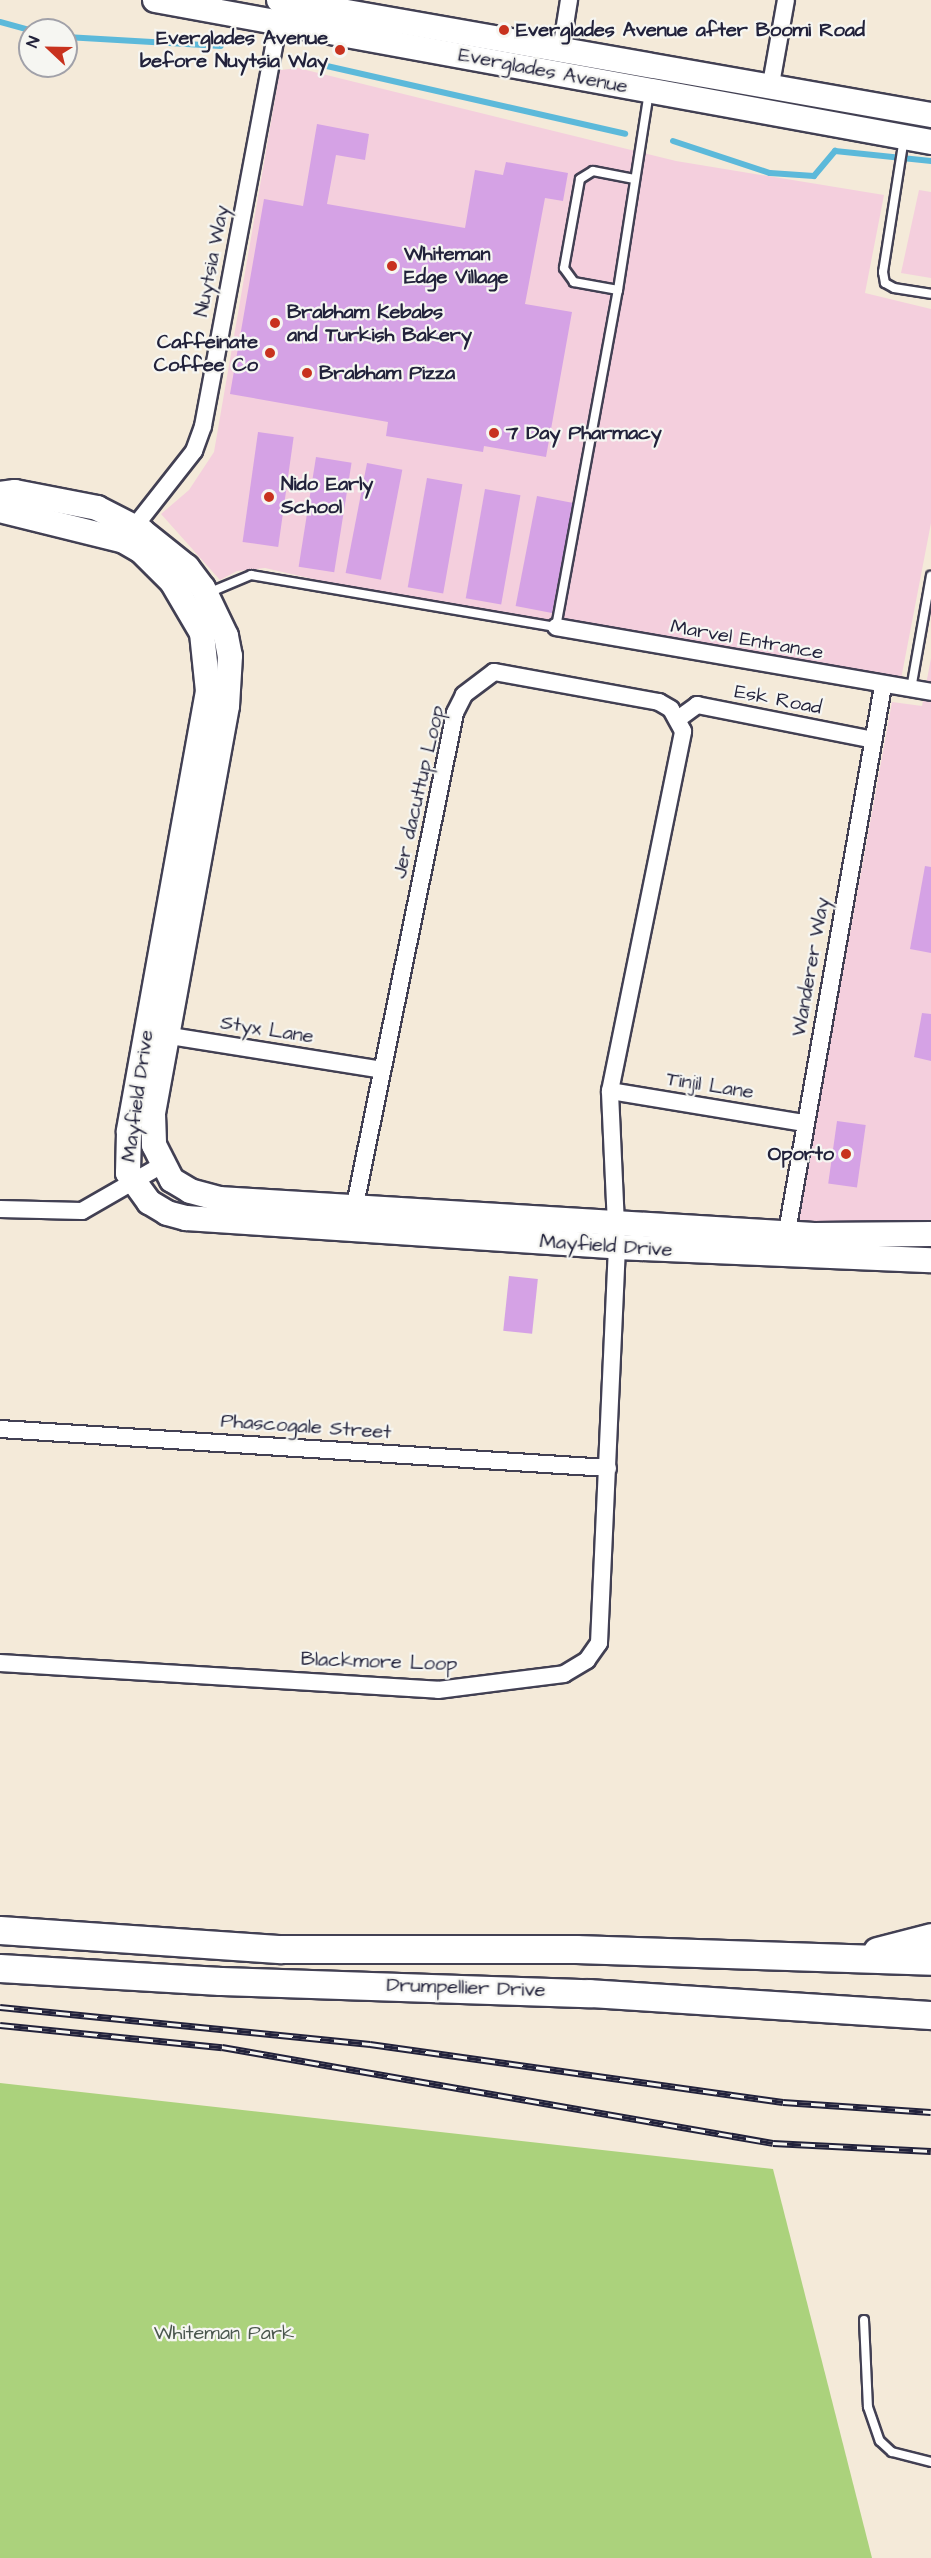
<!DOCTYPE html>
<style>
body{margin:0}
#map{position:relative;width:931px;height:2558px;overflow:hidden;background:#f4ead9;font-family:"Architects Daughter",sans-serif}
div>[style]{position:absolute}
.built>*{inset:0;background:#f4cfdd}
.green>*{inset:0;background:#abd27c}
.stream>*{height:6px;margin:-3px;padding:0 3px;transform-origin:3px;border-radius:3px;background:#5cb9da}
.building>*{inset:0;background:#d5a2e5;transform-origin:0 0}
.roads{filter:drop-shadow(2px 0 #424053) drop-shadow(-2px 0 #424053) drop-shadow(0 2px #424053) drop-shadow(0 -2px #424053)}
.lane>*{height:8px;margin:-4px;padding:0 4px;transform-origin:4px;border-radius:4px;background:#fff}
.street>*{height:16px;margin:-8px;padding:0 8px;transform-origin:8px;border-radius:8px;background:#fff}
.secondary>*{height:24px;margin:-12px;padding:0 12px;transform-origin:12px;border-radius:12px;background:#fff}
.primary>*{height:27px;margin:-13.5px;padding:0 13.5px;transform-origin:13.5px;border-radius:13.5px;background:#fff}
.rail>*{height:7px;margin-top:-3.5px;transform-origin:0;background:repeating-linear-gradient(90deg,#f6f6f2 0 14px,#22223b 0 28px);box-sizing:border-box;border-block:2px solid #22223b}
.dots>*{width:16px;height:16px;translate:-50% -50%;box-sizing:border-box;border:3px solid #f6f6f2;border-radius:50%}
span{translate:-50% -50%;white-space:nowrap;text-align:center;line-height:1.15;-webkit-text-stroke:4.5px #f6f6f2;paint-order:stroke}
.poi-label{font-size:20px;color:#22223b;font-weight:700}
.left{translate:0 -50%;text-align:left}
.right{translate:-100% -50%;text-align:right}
.street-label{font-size:20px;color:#22223b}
.park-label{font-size:20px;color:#4b574e}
.north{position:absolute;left:18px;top:18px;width:60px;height:60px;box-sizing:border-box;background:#f6f6f2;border:2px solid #a1a1a9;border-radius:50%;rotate:292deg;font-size:16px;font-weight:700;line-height:24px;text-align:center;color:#22223b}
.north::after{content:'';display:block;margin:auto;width:21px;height:27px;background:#c8321e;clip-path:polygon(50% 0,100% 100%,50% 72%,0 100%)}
</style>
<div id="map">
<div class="built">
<i style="clip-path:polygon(298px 68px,676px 161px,884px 195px,865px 293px,931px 309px,931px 523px,901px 679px,589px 642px,265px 568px,237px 571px,220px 580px,161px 514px,189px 490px,214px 452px,280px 70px)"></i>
<i style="clip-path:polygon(919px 190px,931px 192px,931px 278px,901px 273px)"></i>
<i style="clip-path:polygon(931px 658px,931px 1224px,797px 1225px,892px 702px,922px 706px)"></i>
</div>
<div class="green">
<i style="clip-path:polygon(0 2083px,773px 2169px,872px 2558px,0 2558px)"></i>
</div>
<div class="stream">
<i style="left:0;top:22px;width:31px;rotate:15deg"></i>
<i style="left:66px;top:37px;width:155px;rotate:3.3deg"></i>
<i style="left:318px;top:64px;width:315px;rotate:12.8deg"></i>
<i style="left:673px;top:141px;width:102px;rotate:18.3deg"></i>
<i style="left:770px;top:173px;width:44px;rotate:3.9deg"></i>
<i style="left:814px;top:176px;width:33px;rotate:-50deg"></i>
<i style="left:835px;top:151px;width:97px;rotate:5.9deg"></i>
</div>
<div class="building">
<i style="clip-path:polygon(317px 124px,369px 134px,365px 160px,336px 155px,327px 204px,465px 228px,475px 170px,503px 175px,506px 162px,568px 173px,563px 201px,545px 198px,525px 304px,572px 312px,546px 457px,484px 446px,483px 452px,386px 436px,388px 422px,230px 394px,264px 199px,303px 206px)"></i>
<i style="left:258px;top:432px;width:36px;height:111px;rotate:8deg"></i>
<i style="left:316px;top:457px;width:36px;height:111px;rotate:9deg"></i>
<i style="left:367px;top:463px;width:36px;height:112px;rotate:11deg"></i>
<i style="left:427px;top:478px;width:36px;height:111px;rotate:10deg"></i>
<i style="left:485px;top:489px;width:36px;height:111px;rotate:10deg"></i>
<i style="left:537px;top:496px;width:37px;height:112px;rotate:11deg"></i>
<i style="clip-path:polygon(925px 866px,931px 867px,931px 953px,910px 949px)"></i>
<i style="clip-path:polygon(922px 1013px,931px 1014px,931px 1061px,914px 1057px)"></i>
<i style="left:837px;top:1121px;width:29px;height:63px;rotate:8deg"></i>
<i style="left:509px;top:1276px;width:29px;height:55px;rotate:6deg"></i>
</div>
<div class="roads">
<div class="lane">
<i style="left:904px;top:138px;width:136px;rotate:98.9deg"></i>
<i style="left:883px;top:272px;width:11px;rotate:80deg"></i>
<i style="left:885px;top:283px;width:10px;rotate:29deg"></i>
<i style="left:894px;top:288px;width:37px;rotate:9deg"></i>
<i style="left:618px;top:290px;width:45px;rotate:-169.7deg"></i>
<i style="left:574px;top:282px;width:17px;rotate:-126deg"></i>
<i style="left:564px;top:268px;width:90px;rotate:-79.8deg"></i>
<i style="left:580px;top:179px;width:15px;rotate:-32deg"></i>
<i style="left:593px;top:171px;width:42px;rotate:11deg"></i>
<i style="left:208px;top:593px;width:47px;rotate:-22.7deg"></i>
<i style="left:251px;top:575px;width:309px;rotate:9.7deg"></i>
<i style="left:556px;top:627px;width:343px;rotate:-79.6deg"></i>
<i style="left:618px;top:290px;width:200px;rotate:-81.1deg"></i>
<i style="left:911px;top:689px;width:115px;rotate:-80deg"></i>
<i style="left:864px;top:2320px;width:87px;rotate:87.4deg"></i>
<i style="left:868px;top:2407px;width:36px;rotate:71deg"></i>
<i style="left:880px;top:2441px;width:16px;rotate:43deg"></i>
<i style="left:892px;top:2452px;width:40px;rotate:14.4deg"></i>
</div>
<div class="street">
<i style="left:561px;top:50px;width:51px;rotate:-80.9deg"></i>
<i style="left:771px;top:84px;width:85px;rotate:-79.9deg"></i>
<i style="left:128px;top:535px;width:107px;rotate:-51.8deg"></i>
<i style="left:194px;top:451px;width:27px;rotate:-70deg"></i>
<i style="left:203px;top:426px;width:420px;rotate:-79.4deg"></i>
<i style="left:556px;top:627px;width:381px;rotate:9.8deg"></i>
<i style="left:678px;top:719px;width:24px;rotate:-36deg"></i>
<i style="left:697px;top:705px;width:179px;rotate:11.2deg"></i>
<i style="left:158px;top:1034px;width:227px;rotate:9.1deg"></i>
<i style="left:610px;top:1091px;width:197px;rotate:9.4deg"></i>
<i style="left:0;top:1209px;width:82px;rotate:1.4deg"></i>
<i style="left:82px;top:1211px;width:92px;rotate:-29.9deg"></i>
<i style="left:785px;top:1243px;width:566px;rotate:-80.02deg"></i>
<i style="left:0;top:1429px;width:609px;rotate:3.67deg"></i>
<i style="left:0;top:1663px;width:439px;rotate:3.5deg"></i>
<i style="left:438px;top:1690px;width:127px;rotate:-7.2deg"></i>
<i style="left:564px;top:1674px;width:27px;rotate:-31deg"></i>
<i style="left:587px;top:1660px;width:21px;rotate:-55deg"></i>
<i style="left:599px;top:1643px;width:396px;rotate:-87.4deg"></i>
<i style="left:617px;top:1247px;width:156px;rotate:-92.6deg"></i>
<i style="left:610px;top:1091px;width:367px;rotate:-78.5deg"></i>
<i style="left:683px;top:731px;width:25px;rotate:-119deg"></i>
<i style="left:671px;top:709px;width:14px;rotate:-150deg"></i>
<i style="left:659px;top:702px;width:168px;rotate:-169.7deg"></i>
<i style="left:494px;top:672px;width:38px;rotate:143deg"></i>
<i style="left:464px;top:695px;width:20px;rotate:117deg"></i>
<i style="left:455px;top:713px;width:512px;rotate:101.49deg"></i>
</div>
<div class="secondary">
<i style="left:155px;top:0;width:789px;rotate:10.37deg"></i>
<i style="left:279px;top:0;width:662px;rotate:10deg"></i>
<i style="left:0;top:494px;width:15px;rotate:-8deg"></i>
<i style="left:15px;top:492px;width:84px;rotate:11deg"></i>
<i style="left:97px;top:508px;width:51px;rotate:27.1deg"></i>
<i style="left:142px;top:531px;width:58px;rotate:38.7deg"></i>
<i style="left:187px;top:567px;width:26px;rotate:53deg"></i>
<i style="left:203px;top:588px;width:53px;rotate:64.4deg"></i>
<i style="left:226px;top:636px;width:20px;rotate:79deg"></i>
<i style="left:230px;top:656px;width:50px;rotate:93.4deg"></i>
<i style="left:227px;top:706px;width:415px;rotate:100.3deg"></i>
<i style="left:153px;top:1114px;width:31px;rotate:88deg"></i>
<i style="left:154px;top:1145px;width:39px;rotate:63deg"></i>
<i style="left:172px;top:1180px;width:21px;rotate:31deg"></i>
<i style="left:190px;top:1191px;width:30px;rotate:15deg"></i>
<i style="left:219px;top:1199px;width:596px;rotate:3.46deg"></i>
<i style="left:814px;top:1235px;width:117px;rotate:-0.5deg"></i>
<i style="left:0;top:510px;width:128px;rotate:14deg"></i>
<i style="left:124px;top:541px;width:20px;rotate:30deg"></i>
<i style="left:141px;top:551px;width:44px;rotate:45deg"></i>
<i style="left:172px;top:582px;width:59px;rotate:59.5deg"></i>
<i style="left:202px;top:633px;width:58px;rotate:84.1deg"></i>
<i style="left:208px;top:691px;width:448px;rotate:100.2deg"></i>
<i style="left:129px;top:1132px;width:41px;rotate:91.4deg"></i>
<i style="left:128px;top:1173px;width:36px;rotate:54deg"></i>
<i style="left:149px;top:1202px;width:21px;rotate:31deg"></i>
<i style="left:167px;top:1213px;width:20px;rotate:15deg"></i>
<i style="left:186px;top:1218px;width:432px;rotate:3.8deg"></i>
<i style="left:617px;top:1247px;width:314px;rotate:2.4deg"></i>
</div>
<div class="primary">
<i style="left:0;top:1930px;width:282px;rotate:3.9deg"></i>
<i style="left:281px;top:1949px;width:295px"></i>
<i style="left:576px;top:1949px;width:355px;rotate:1.9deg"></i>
<i style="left:877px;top:1951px;width:56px;rotate:-14.5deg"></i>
<i style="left:0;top:1968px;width:220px;rotate:3.4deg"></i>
<i style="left:220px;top:1981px;width:369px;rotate:1.9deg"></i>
<i style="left:589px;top:1993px;width:343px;rotate:3.7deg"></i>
</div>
</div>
<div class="rail">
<i style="left:0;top:2007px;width:372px;rotate:5.7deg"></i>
<i style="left:370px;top:2044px;width:417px;rotate:8deg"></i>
<i style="left:783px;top:2102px;width:148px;rotate:3.9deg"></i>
<i style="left:0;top:2025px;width:223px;rotate:5.7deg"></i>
<i style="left:222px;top:2047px;width:559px;rotate:9.88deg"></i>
<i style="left:773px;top:2143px;width:158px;rotate:2.9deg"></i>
</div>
<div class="dots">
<i style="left:504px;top:30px;background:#c8321e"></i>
<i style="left:340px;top:50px;background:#c8321e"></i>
<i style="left:392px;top:266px;background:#c8321e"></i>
<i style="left:275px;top:323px;background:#c8321e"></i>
<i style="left:270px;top:353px;background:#c8321e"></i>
<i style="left:307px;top:373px;background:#c8321e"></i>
<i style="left:494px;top:433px;background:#c8321e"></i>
<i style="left:269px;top:497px;background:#c8321e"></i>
<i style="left:846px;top:1154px;background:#c8321e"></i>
</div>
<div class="poi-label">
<span class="left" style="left:516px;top:30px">Everglades Avenue after Boomi Road</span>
<span class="right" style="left:328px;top:50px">Everglades Avenue<br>before Nuytsia Way</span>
<span class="left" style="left:404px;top:266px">Whiteman<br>Edge Village</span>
<span class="left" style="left:287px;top:324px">Brabham Kebabs<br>and Turkish Bakery</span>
<span class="right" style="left:258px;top:354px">Caffeinate<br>Coffee Co</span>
<span class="left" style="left:319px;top:373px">Brabham Pizza</span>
<span class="left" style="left:506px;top:433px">7 Day Pharmacy</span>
<span class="left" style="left:281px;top:496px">Nido Early<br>School</span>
<span class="right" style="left:834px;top:1154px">Oporto</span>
</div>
<div class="street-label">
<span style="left:543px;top:71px;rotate:11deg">Everglades Avenue</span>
<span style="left:212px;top:261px;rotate:-79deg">Nuytsia Way</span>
<span style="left:747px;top:640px;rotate:10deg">Marvel Entrance</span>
<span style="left:778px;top:700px;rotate:11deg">Esk Road</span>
<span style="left:419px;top:792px;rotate:-77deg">Jer dacuttup Loop</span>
<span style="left:811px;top:967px;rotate:-80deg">Wanderer Way</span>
<span style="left:267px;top:1030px;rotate:9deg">Styx Lane</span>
<span style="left:710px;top:1086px;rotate:9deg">Tinjil Lane</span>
<span style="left:138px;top:1096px;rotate:-82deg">Mayfield Drive</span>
<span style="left:606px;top:1246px;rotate:4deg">Mayfield Drive</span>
<span style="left:306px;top:1427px;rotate:4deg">Phascogale Street</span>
<span style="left:379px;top:1662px;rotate:2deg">Blackmore Loop</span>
<span style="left:466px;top:1988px;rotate:2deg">Drumpellier Drive</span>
</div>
<div class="park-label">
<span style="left:224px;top:2333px">Whiteman Park</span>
</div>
<div class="north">N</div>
</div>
